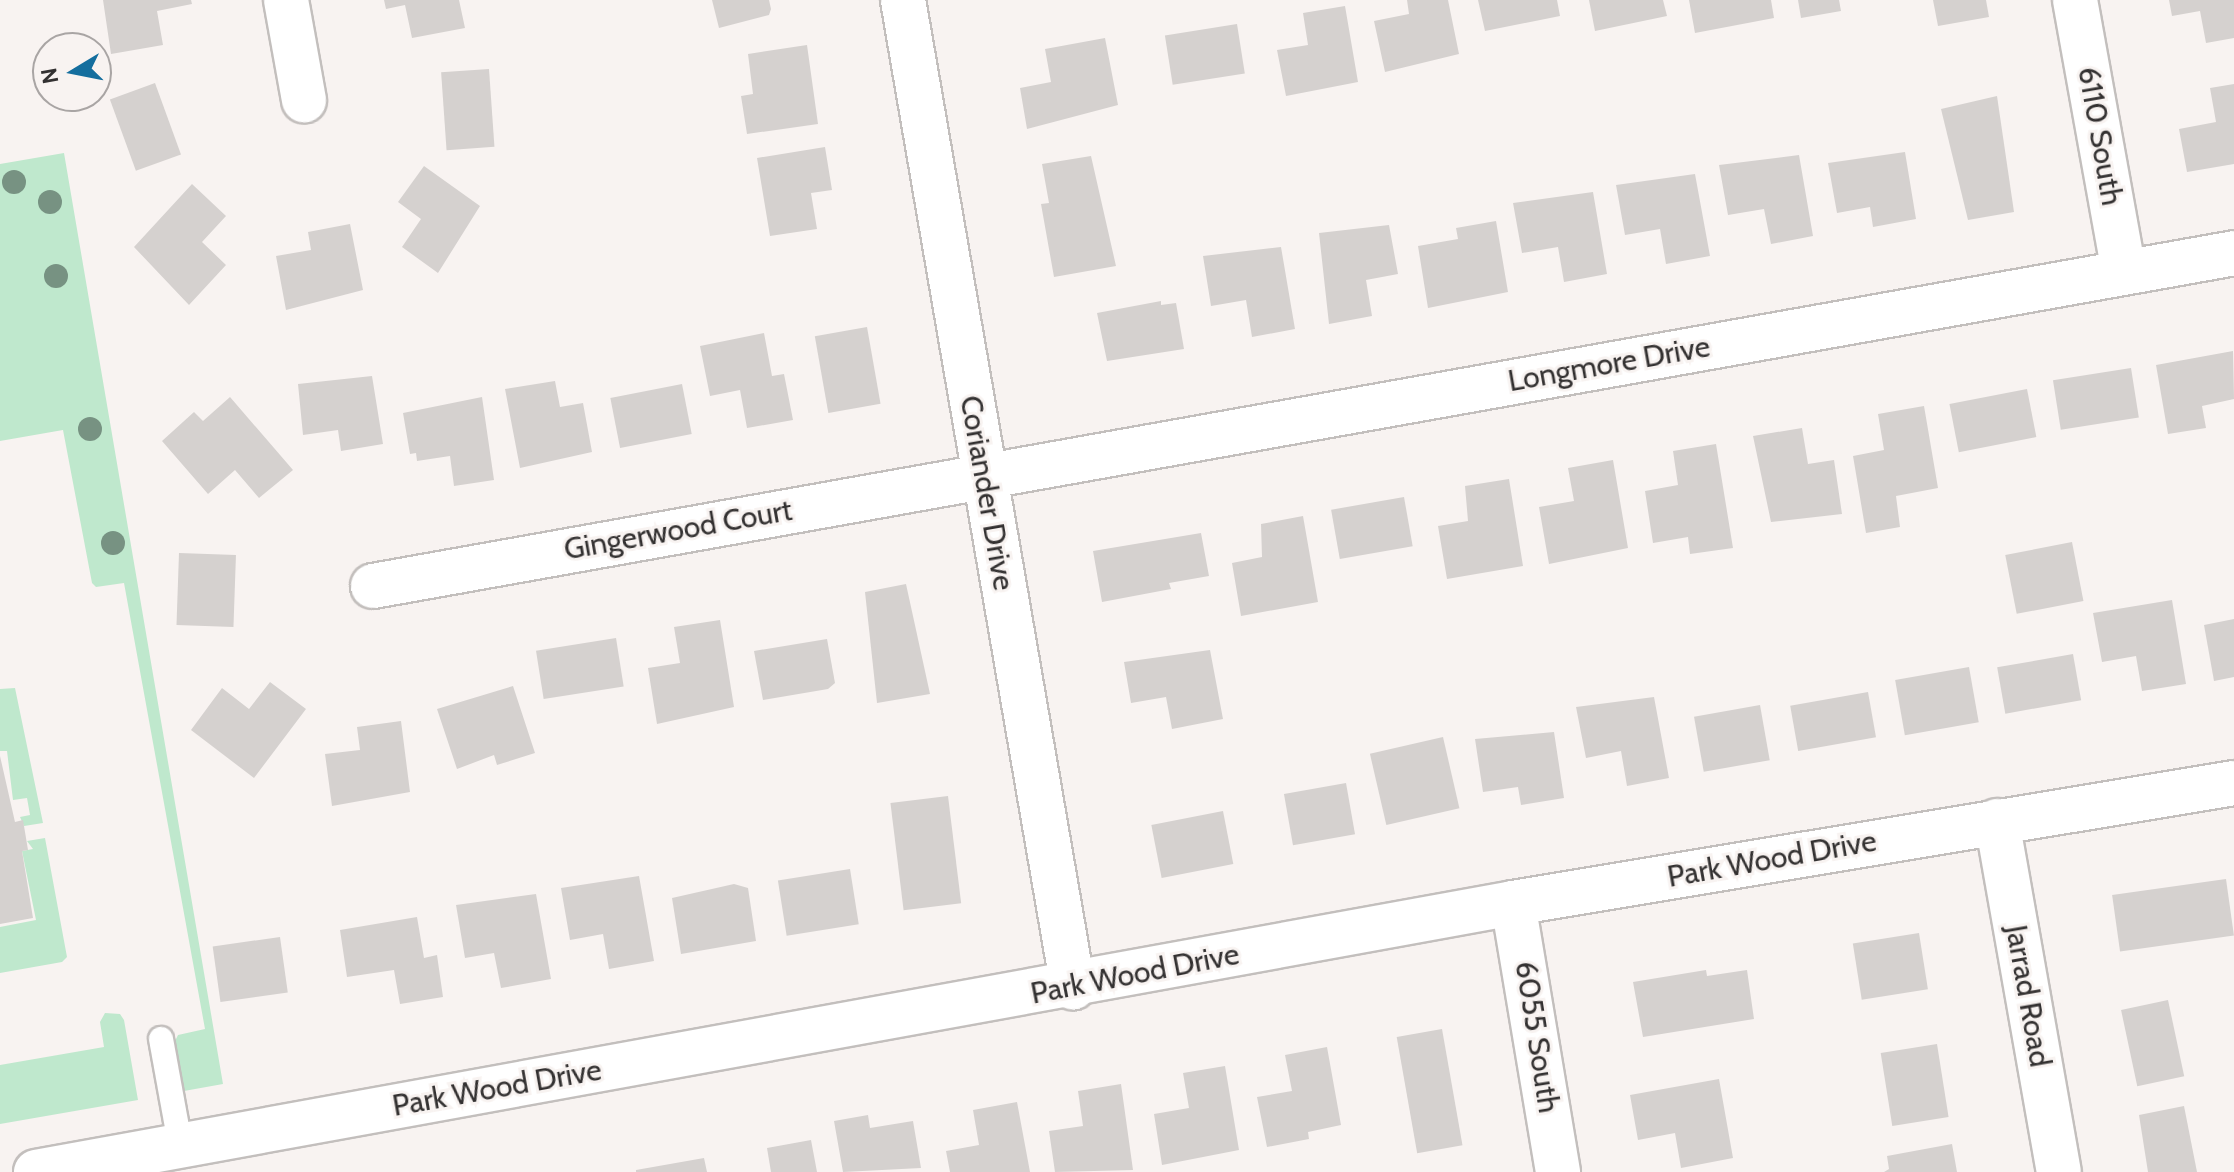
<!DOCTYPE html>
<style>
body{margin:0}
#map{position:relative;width:2234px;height:1172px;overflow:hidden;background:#f8f3f1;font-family:Cabin,sans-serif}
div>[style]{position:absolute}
.green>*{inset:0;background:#bfe8cd}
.building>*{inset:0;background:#d5d1cf;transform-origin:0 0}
.roads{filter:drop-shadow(2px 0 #c3bfbd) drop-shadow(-2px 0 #c3bfbd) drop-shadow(0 2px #c3bfbd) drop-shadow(0 -2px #c3bfbd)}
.service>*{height:24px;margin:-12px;padding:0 12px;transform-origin:12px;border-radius:12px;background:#fff}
.minor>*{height:44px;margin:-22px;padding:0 22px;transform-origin:22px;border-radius:22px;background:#fff}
.trees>*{width:24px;height:24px;margin:-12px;border-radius:50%;background:#779282}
span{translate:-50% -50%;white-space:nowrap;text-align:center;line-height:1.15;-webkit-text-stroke:6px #f8f3f1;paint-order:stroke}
.street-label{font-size:30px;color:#333131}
.north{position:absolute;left:32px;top:32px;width:80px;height:80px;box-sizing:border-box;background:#f8f3f1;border:2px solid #a9a5a4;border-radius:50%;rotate:260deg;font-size:22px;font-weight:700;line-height:32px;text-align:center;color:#333131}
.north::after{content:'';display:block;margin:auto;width:28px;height:36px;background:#146e9e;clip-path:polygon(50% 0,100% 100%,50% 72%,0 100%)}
</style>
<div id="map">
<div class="green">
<i style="clip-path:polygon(64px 153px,223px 1084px,184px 1091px,175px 1041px,178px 1035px,205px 1029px,124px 583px,96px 587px,92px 583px,63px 430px,0 441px,0 164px)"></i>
<i style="clip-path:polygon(15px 688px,43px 823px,24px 826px,20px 817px,30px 815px,27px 798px,13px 800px,7px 751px,0 751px,0 689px)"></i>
<i style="clip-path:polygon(45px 838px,67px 957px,62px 962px,0 973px,0 927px,36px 920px,22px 851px,33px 849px,27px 841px)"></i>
<i style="clip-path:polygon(105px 1013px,120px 1014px,124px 1020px,138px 1100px,0 1124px,0 1065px,104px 1047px,100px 1022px)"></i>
</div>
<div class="building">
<i style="clip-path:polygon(103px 0,191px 0,192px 4px,157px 11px,163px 45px,111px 54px)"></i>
<i style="clip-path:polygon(384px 0,459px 0,465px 28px,412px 38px,405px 5px,386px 9px)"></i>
<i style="clip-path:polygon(712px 0,769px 0,771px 9px,769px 15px,719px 28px)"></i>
<i style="clip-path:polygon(1407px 0,1448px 0,1459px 54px,1385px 72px,1374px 21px,1409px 14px)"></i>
<i style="clip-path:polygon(1478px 0,1557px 0,1560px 16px,1485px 31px)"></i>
<i style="clip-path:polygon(1589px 0,1663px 0,1667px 16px,1595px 31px)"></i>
<i style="clip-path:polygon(1689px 0,1771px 0,1774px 18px,1695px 33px)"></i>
<i style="clip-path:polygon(1798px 0,1839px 0,1841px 11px,1801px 18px)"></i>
<i style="clip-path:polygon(1933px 0,1986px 0,1989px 17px,1938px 26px)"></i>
<i style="clip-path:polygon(2169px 0,2234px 0,2234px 38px,2206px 43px,2200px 11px,2172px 16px)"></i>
<i style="clip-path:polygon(1345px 6px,1358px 82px,1286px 96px,1277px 50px,1308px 45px,1303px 13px)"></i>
<i style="left:1237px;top:24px;width:50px;height:73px;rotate:81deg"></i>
<i style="clip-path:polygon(1105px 38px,1118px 105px,1027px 129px,1020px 88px,1051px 82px,1045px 49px)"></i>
<i style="clip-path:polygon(807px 45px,818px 124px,747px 134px,741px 96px,753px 94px,748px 54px)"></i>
<i style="left:489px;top:69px;width:78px;height:48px;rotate:86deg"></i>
<i style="left:155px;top:83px;width:76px;height:48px;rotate:70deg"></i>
<i style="clip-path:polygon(2234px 84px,2234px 164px,2187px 172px,2179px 129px,2216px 122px,2210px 88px)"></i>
<i style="clip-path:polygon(1997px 96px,2014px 212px,1968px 220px,1941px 109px)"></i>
<i style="clip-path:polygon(825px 147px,832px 190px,811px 193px,817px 229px,770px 236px,757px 158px)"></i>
<i style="clip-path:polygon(1905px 152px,1916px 219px,1873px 227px,1870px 207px,1837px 213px,1828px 163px)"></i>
<i style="clip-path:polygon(1799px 155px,1813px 236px,1771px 244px,1764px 209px,1728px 215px,1719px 165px)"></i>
<i style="clip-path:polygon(1091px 156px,1116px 266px,1054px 277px,1041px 204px,1049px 203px,1042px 164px)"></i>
<i style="clip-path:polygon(424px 166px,480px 206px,438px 273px,402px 247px,421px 219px,398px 202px)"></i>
<i style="clip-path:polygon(1695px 174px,1710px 256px,1666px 264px,1660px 229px,1625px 235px,1616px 185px)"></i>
<i style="clip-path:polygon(192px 184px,226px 216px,202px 242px,226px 265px,189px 305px,134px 247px)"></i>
<i style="clip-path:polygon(1593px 192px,1607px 274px,1564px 282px,1558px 247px,1522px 253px,1513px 203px)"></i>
<i style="clip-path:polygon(1496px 221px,1508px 292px,1428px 308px,1418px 246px,1458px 239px,1456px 228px)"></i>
<i style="clip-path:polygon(350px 224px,363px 290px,286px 310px,276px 256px,311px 250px,308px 232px)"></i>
<i style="clip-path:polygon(1389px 225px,1398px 274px,1366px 280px,1372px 316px,1329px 324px,1319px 233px)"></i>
<i style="clip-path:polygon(1281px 247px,1295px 329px,1252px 337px,1246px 300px,1211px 306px,1203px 256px)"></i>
<i style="clip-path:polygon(1161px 301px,1161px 305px,1176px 303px,1184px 349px,1107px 361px,1097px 313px)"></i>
<i style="left:867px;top:327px;width:78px;height:53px;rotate:80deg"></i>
<i style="clip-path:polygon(764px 333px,772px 376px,784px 374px,793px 420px,747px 428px,740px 390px,710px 396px,700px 346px)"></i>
<i style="clip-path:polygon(2233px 351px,2234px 399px,2202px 406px,2206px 428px,2168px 434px,2156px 365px)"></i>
<i style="left:2131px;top:368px;width:50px;height:79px;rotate:81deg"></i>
<i style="clip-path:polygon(372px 376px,383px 444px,341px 451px,338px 430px,303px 435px,298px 384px)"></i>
<i style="clip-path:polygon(555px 381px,560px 407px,583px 403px,592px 452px,520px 468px,505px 389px)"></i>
<i style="left:682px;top:384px;width:51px;height:73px;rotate:79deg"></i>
<i style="left:2027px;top:389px;width:49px;height:79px;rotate:79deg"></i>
<i style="clip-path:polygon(230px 397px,293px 470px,259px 498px,235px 470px,208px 494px,162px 441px,194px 412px,203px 421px)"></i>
<i style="clip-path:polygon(482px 397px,494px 480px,454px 486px,450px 456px,417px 461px,416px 453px,410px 454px,403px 413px)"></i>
<i style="clip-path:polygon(1924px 406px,1938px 488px,1896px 496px,1900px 527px,1866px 533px,1853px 456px,1884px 450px,1878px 414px)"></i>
<i style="clip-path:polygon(1802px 428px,1808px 464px,1834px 460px,1842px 514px,1771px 522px,1753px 436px)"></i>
<i style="clip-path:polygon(1716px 444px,1733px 548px,1690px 554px,1688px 537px,1653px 543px,1645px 491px,1678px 485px,1673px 451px)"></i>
<i style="clip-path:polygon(1613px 460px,1628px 548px,1549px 564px,1539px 507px,1574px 501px,1568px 468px)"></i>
<i style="clip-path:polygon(1509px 479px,1523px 566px,1447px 579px,1438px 526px,1468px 521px,1465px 486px)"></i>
<i style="left:1404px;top:497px;width:50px;height:74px;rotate:80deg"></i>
<i style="clip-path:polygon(1303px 516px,1318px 602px,1241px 616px,1232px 563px,1262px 557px,1261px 524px)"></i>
<i style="clip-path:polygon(1201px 533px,1209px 576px,1169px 583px,1171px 589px,1102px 602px,1093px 551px)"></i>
<i style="left:2072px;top:542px;width:60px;height:68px;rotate:79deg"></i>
<i style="left:179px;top:553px;width:57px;height:72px;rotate:2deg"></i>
<i style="clip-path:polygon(906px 584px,930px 694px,877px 703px,865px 592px)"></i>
<i style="clip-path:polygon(2172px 600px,2186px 684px,2142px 691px,2136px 656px,2102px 662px,2093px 613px)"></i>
<i style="clip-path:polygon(2234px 619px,2234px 677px,2214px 681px,2204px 625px)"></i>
<i style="clip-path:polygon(720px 620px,734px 707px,657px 724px,648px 668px,680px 663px,674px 627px)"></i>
<i style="left:616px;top:638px;width:49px;height:81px;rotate:81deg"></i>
<i style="clip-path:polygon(827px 639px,835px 683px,828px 689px,763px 700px,754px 651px)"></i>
<i style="clip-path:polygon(1210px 650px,1223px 719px,1172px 729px,1166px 697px,1131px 703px,1124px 662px)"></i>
<i style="left:2073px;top:654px;width:47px;height:77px;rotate:80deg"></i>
<i style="left:1969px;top:667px;width:56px;height:75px;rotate:80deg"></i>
<i style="clip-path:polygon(270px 682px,306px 709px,254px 778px,191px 730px,222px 688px,249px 709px)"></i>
<i style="clip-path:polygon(513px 686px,535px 753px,497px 765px,494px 755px,457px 769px,437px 709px)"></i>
<i style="left:1868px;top:692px;width:46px;height:79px;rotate:80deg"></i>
<i style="clip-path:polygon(1654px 697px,1669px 778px,1627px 786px,1621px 751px,1586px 758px,1576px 707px)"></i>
<i style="left:1760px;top:705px;width:56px;height:67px;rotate:80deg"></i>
<i style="clip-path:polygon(401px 721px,410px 792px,332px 806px,325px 754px,360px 750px,357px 727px)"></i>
<i style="clip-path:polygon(1554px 732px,1564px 798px,1521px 805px,1518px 787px,1483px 792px,1475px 739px)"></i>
<i style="left:1443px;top:737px;width:73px;height:75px;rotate:77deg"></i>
<i style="clip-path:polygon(0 756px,15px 822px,23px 820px,28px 850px,22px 851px,33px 918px,0 924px)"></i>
<i style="left:1346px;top:783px;width:52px;height:63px;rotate:80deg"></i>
<i style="left:948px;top:796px;width:108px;height:58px;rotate:83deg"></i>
<i style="left:1223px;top:811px;width:54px;height:73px;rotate:79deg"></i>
<i style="left:850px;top:869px;width:56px;height:73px;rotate:81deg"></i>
<i style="clip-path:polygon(639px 876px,654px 961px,609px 969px,603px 934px,570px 940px,561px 888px)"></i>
<i style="left:2226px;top:879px;width:57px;height:115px;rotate:82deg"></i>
<i style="clip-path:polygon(734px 884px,748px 888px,756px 941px,681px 954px,672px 898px)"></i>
<i style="clip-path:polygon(536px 894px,551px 979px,501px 988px,494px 953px,465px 958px,456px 905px)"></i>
<i style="clip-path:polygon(417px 917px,424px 958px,437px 955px,443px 997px,400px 1004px,394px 970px,347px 977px,340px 930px)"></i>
<i style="left:1919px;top:933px;width:57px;height:67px;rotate:81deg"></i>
<i style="left:280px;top:937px;width:56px;height:68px;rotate:82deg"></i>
<i style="clip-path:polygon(1706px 970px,1707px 976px,1747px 970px,1754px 1019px,1643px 1037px,1633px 982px)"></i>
<i style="left:2168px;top:1000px;width:78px;height:48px;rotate:78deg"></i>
<i style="left:1442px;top:1029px;width:118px;height:46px;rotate:80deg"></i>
<i style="left:1937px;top:1044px;width:74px;height:57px;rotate:81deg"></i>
<i style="clip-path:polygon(1327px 1047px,1341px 1125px,1308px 1132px,1309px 1139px,1267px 1147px,1257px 1097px,1292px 1091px,1285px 1055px)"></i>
<i style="clip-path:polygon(1225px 1066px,1239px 1150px,1162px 1165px,1154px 1114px,1189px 1108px,1183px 1073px)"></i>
<i style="clip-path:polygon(1719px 1079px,1733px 1158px,1681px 1168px,1675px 1133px,1638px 1140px,1630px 1095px)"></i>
<i style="clip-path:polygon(1121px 1084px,1133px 1170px,1055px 1172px,1049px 1131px,1083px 1126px,1078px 1091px)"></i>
<i style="clip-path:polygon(1017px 1102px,1030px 1172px,950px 1172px,946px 1151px,979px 1145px,973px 1110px)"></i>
<i style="clip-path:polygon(2184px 1106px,2197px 1172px,2148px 1172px,2139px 1115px)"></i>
<i style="clip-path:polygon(868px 1115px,870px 1128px,913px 1121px,921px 1168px,843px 1172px,834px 1121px)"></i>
<i style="clip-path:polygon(811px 1140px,817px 1172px,771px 1172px,767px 1148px)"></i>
<i style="clip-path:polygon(1952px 1144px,1957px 1172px,1884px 1172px,1889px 1169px,1887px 1156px)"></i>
<i style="clip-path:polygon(704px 1158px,707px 1172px,636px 1172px,636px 1170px)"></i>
</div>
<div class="roads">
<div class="service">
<i style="left:161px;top:1039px;width:107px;rotate:79.7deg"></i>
</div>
<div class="minor">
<i style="left:286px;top:0;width:102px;rotate:79.8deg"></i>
<i style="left:903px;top:0;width:1002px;rotate:80.23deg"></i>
<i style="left:2075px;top:0;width:276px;rotate:79.8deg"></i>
<i style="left:373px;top:586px;width:1891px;rotate:-10.14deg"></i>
<i style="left:1997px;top:821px;width:356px;rotate:80deg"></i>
<i style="left:1513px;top:903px;width:273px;rotate:80.5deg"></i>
<i style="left:36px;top:1172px;width:1501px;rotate:-10.32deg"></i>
<i style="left:1513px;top:903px;width:731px;rotate:-9.45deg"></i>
</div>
</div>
<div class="trees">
<i style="left:14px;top:182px"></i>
<i style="left:50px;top:202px"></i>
<i style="left:56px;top:276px"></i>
<i style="left:90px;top:429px"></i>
<i style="left:113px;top:543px"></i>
</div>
<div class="street-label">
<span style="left:2100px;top:136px;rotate:80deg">6110 South</span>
<span style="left:1609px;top:364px;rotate:-10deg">Longmore Drive</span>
<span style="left:987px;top:493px;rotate:80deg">Coriander Drive</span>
<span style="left:678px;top:530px;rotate:-10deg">Gingerwood Court</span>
<span style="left:1772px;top:859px;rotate:-10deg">Park Wood Drive</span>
<span style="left:1135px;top:974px;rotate:-11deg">Park Wood Drive</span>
<span style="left:2028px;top:996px;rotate:80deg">Jarrad Road</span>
<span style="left:1537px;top:1037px;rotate:81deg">6055 South</span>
<span style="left:497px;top:1088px;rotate:-10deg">Park Wood Drive</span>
</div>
<div class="north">N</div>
</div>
